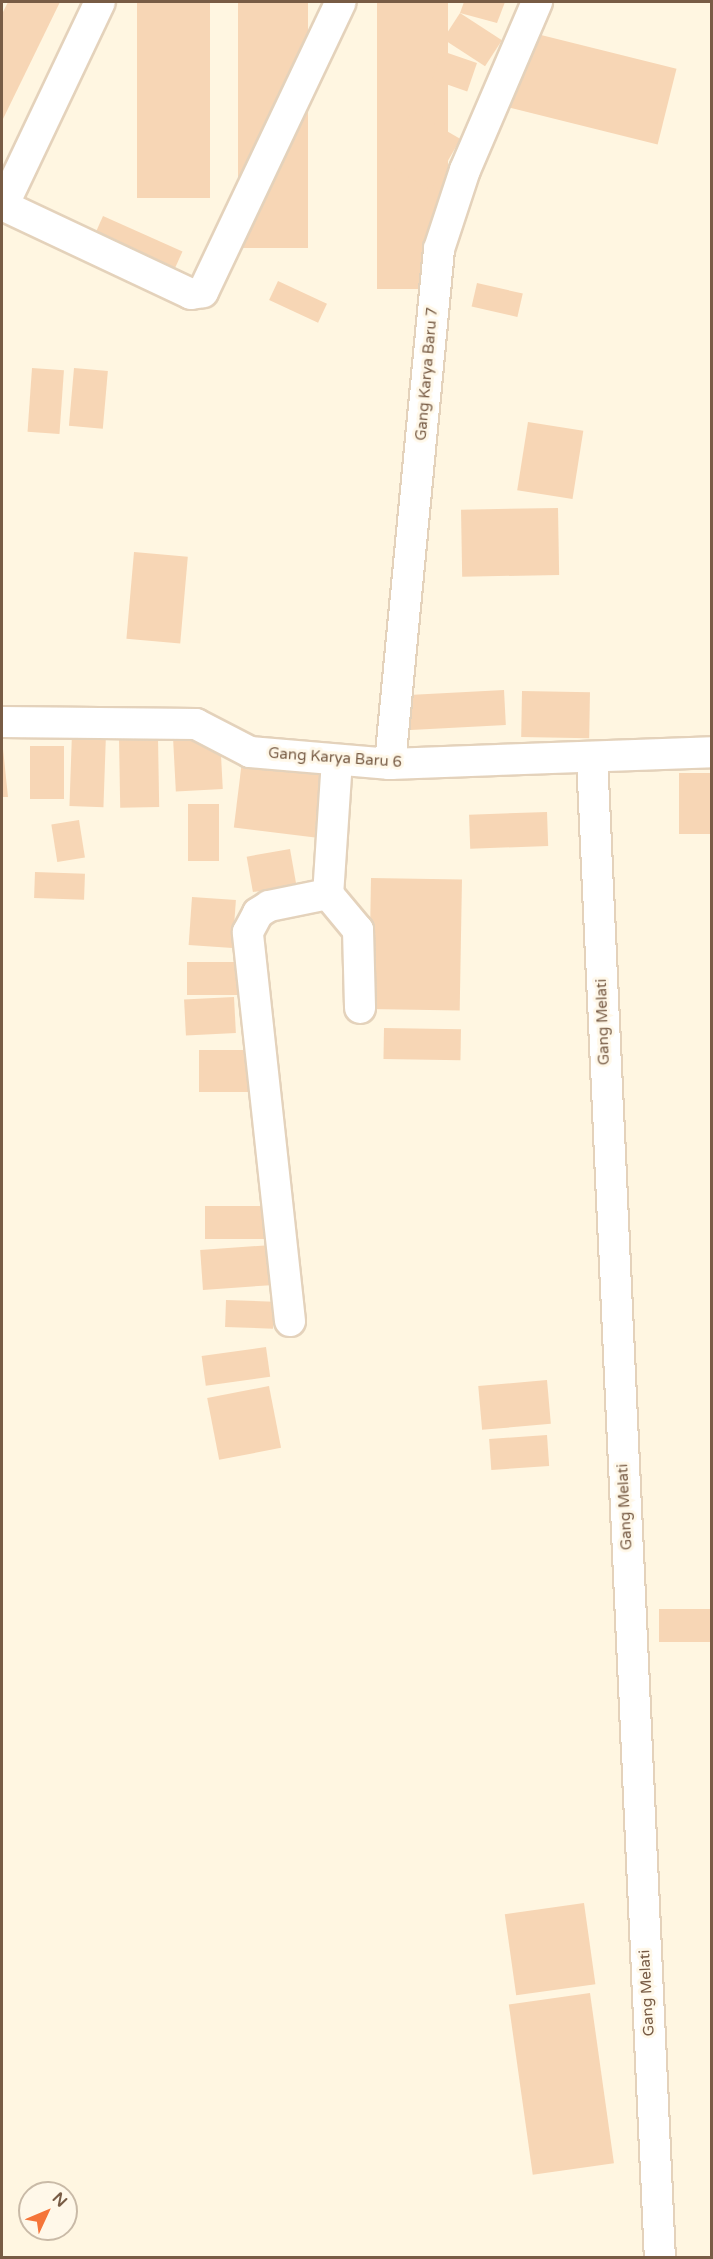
<!DOCTYPE html>
<style>
body{margin:0}
#map{position:relative;width:713px;height:2259px;overflow:hidden;background:#fff6e1;font-family:"Varela Round",sans-serif}
div>[style]{position:absolute}
.building>*{inset:0;background:#f7d6b5;transform-origin:0 0}
.roads{filter:drop-shadow(2px 0 #e4d2bb) drop-shadow(-2px 0 #e4d2bb) drop-shadow(0 2px #e4d2bb) drop-shadow(0 -2px #e4d2bb)}
.street>*{height:30px;margin:-15px;padding:0 15px;transform-origin:15px;border-radius:15px;background:#fff}
span{translate:-50% -50%;white-space:nowrap;text-align:center;line-height:1.15;-webkit-text-stroke:6px #fff8e9;paint-order:stroke}
.street-label{font-size:15px;color:#785c45}
.frame{position:absolute;inset:0;border:3px solid #785c45;pointer-events:none}
.north{position:absolute;left:18px;top:2181px;width:60px;height:60px;box-sizing:border-box;background:#fff8e9;border:2px solid #c9baa7;border-radius:50%;rotate:46deg;font-size:16px;font-weight:700;line-height:24px;text-align:center;color:#785c45}
.north::after{content:'';display:block;margin:auto;width:21px;height:27px;background:#f57539;clip-path:polygon(50% 0,100% 100%,50% 72%,0 100%)}
</style>
<div id="map">
<div class="building">
<i style="clip-path:polygon(8px 2px,60px 2px,2px 121px,2px 14px)"></i>
<i style="left:137px;top:2px;width:73px;height:196px"></i>
<i style="left:238px;top:2px;width:70px;height:246px"></i>
<i style="left:377px;top:2px;width:71px;height:287px"></i>
<i style="clip-path:polygon(464px 2px,505px 2px,497px 23px,460px 13px)"></i>
<i style="left:460px;top:13px;width:50px;height:31px;rotate:33deg"></i>
<i style="left:529px;top:32px;width:152px;height:78px;rotate:14deg"></i>
<i style="left:442px;top:51px;width:37px;height:30px;rotate:19deg"></i>
<i style="left:412px;top:111px;width:56px;height:59px;rotate:30deg"></i>
<i style="left:103px;top:216px;width:87px;height:24px;rotate:24deg"></i>
<i style="left:278px;top:281px;width:54px;height:21px;rotate:25deg"></i>
<i style="left:477px;top:283px;width:47px;height:24px;rotate:13deg"></i>
<i style="left:32px;top:368px;width:32px;height:64px;rotate:4deg"></i>
<i style="left:74px;top:368px;width:34px;height:58px;rotate:5deg"></i>
<i style="left:528px;top:422px;width:56px;height:69px;rotate:9deg"></i>
<i style="left:558px;top:508px;width:67px;height:97px;rotate:89deg"></i>
<i style="left:134px;top:552px;width:54px;height:87px;rotate:5deg"></i>
<i style="left:504px;top:690px;width:35px;height:100px;rotate:87deg"></i>
<i style="left:522px;top:691px;width:68px;height:46px;rotate:1deg"></i>
<i style="left:72px;top:733px;width:34px;height:73px;rotate:2deg"></i>
<i style="left:220px;top:736px;width:53px;height:47px;rotate:87deg"></i>
<i style="left:158px;top:738px;width:69px;height:39px;rotate:89deg"></i>
<i style="clip-path:polygon(2px 739px,8px 797px,2px 797px)"></i>
<i style="left:30px;top:746px;width:34px;height:53px"></i>
<i style="left:242px;top:761px;width:88px;height:67px;rotate:7deg"></i>
<i style="left:712px;top:773px;width:61px;height:33px;rotate:90deg"></i>
<i style="left:188px;top:804px;width:31px;height:57px"></i>
<i style="left:547px;top:812px;width:34px;height:78px;rotate:88deg"></i>
<i style="left:79px;top:820px;width:38px;height:28px;rotate:81deg"></i>
<i style="left:290px;top:849px;width:36px;height:44px;rotate:80deg"></i>
<i style="left:35px;top:872px;width:50px;height:26px;rotate:2deg"></i>
<i style="left:371px;top:878px;width:91px;height:131px;rotate:1deg"></i>
<i style="left:192px;top:897px;width:44px;height:48px;rotate:4deg"></i>
<i style="left:187px;top:962px;width:52px;height:33px"></i>
<i style="left:234px;top:997px;width:36px;height:50px;rotate:87deg"></i>
<i style="left:384px;top:1028px;width:77px;height:31px;rotate:1deg"></i>
<i style="left:199px;top:1050px;width:56px;height:42px"></i>
<i style="left:205px;top:1206px;width:61px;height:33px"></i>
<i style="left:272px;top:1245px;width:40px;height:72px;rotate:86deg"></i>
<i style="left:226px;top:1300px;width:48px;height:27px;rotate:2deg"></i>
<i style="left:266px;top:1347px;width:30px;height:65px;rotate:82deg"></i>
<i style="left:547px;top:1380px;width:44px;height:69px;rotate:85deg"></i>
<i style="left:269px;top:1386px;width:63px;height:63px;rotate:79deg"></i>
<i style="left:547px;top:1435px;width:31px;height:58px;rotate:86deg"></i>
<i style="left:659px;top:1609px;width:53px;height:33px"></i>
<i style="left:584px;top:1903px;width:82px;height:80px;rotate:82deg"></i>
<i style="left:590px;top:1993px;width:172px;height:82px;rotate:82deg"></i>
</div>
<div class="roads">
<div class="street">
<i style="left:2px;top:205px;width:209px;rotate:25.2deg"></i>
<i style="left:191px;top:294px;width:12px;rotate:-9deg"></i>
<i style="left:203px;top:292px;width:321px;rotate:-64.6deg"></i>
<i style="left:3px;top:206px;width:226px;rotate:-64.6deg"></i>
<i style="left:2px;top:722px;width:194px;rotate:0.6deg"></i>
<i style="left:196px;top:724px;width:61px;rotate:27.4deg"></i>
<i style="left:250px;top:752px;width:141px;rotate:4.9deg"></i>
<i style="left:390px;top:764px;width:322px;rotate:-2.1deg"></i>
<i style="left:592px;top:757px;width:1503px;rotate:87.41deg"></i>
<i style="left:337px;top:760px;width:134px;rotate:93.8deg"></i>
<i style="left:328px;top:894px;width:47px;rotate:50.2deg"></i>
<i style="left:358px;top:930px;width:78px;rotate:88.5deg"></i>
<i style="left:390px;top:764px;width:517px;rotate:-84.56deg"></i>
<i style="left:439px;top:249px;width:83px;rotate:-71.8deg"></i>
<i style="left:465px;top:170px;width:183px;rotate:-66.8deg"></i>
<i style="left:290px;top:1321px;width:391px;rotate:-96.2deg"></i>
<i style="left:248px;top:932px;width:21px;rotate:-62deg"></i>
<i style="left:258px;top:913px;width:13px;rotate:-32deg"></i>
<i style="left:269px;top:906px;width:60px;rotate:-11.5deg"></i>
</div>
</div>
<div class="street-label">
<span style="left:427px;top:374px;rotate:-85deg">Gang Karya Baru 7</span>
<span style="left:335px;top:758px;rotate:4deg">Gang Karya Baru 6</span>
<span style="left:603px;top:1022px;rotate:-92deg">Gang Melati</span>
<span style="left:625px;top:1507px;rotate:-93deg">Gang Melati</span>
<span style="left:647px;top:1993px;rotate:-93deg">Gang Melati</span>
</div>
<div class="frame"></div>
<div class="north">N</div>
</div>
